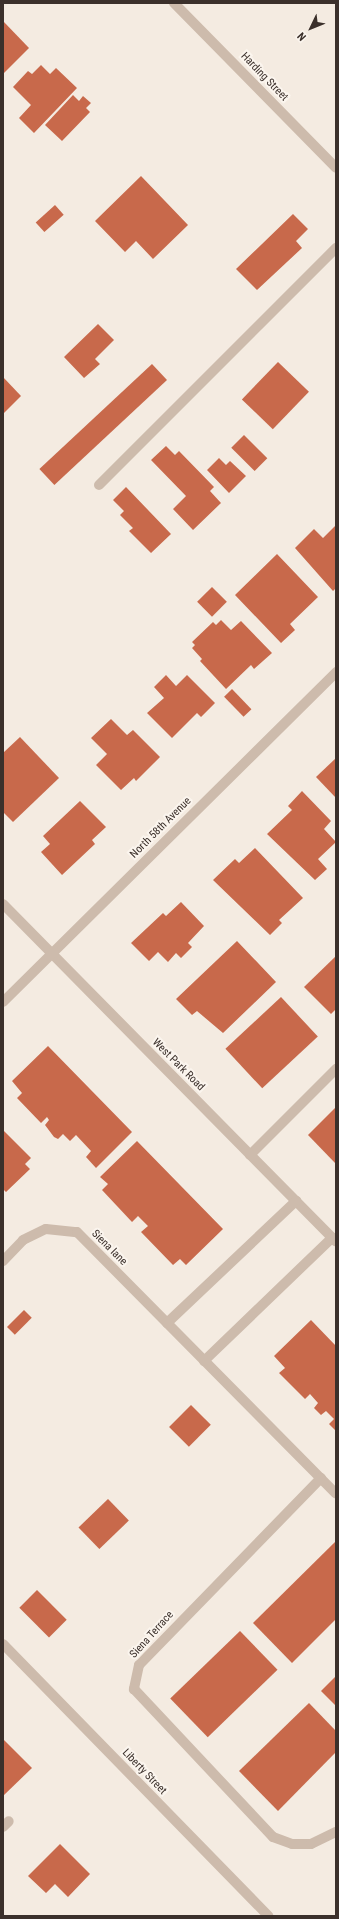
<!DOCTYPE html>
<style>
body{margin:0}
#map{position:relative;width:339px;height:1919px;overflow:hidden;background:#f4ebe1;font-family:"Roboto Condensed",sans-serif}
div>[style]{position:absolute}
.building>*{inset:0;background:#c8694b;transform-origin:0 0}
.service>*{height:10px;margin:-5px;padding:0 5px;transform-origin:5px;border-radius:5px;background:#cdbbac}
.minor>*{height:10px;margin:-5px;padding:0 5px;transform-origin:5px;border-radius:5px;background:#cdbbac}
span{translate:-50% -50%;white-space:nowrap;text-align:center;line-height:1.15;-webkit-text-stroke:4px #fbf5ee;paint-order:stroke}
.street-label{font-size:11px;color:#3b302b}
.frame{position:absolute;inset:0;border:4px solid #3b302b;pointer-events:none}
.north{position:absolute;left:291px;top:8px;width:40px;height:40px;-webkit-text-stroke:3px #fbf5ee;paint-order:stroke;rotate:227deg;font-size:11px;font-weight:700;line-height:16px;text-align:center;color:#3b302b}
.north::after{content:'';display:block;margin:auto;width:14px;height:18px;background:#3b302b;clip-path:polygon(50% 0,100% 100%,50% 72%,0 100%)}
</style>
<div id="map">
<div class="building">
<i style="clip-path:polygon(3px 21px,29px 48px,3px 74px)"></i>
<i style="clip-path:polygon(41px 65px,50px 74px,56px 68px,77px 88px,34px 133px,19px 118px,31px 105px,13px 87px,28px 71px,32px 74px)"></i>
<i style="clip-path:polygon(73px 95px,79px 101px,83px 96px,91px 103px,86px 108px,90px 112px,62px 141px,45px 125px)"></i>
<i style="clip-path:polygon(141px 176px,188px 225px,153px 259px,136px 241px,125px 252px,95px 221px)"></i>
<i style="left:55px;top:205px;width:13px;height:26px;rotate:48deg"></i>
<i style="clip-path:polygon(293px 214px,308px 229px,296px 241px,302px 248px,257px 290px,236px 269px)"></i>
<i style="clip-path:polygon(98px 324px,114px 340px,95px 359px,100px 364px,84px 378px,64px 357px)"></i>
<i style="left:278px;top:362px;width:43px;height:52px;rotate:44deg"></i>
<i style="left:152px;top:364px;width:22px;height:154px;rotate:47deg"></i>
<i style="clip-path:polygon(3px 377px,21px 396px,3px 414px)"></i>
<i style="left:244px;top:435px;width:33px;height:18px;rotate:45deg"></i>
<i style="clip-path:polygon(166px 446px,175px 455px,179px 451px,214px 487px,210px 491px,221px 503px,193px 530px,173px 509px,186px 496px,151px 460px)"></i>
<i style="clip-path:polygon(219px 458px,226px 465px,230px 461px,246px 476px,229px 493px,207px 470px)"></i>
<i style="clip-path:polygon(126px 487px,171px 534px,151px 553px,129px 531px,133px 528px,120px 515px,124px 511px,113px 500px)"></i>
<i style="clip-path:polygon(336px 525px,336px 588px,333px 591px,295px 548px,314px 529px,323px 538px)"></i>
<i style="clip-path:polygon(277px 554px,318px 597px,290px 624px,295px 630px,281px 643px,235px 595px)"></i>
<i style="left:212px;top:587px;width:21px;height:21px;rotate:45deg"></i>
<i style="clip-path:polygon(221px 620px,231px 630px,241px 621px,272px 653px,254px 669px,251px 665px,226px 689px,200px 661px,202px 659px,192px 648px,195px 645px,192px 642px,213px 622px,216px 625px)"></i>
<i style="clip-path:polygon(166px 675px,176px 686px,187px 675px,215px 703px,201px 717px,197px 713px,172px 738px,147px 713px,164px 698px,154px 687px)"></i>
<i style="left:232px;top:689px;width:28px;height:11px;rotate:46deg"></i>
<i style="clip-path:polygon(111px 719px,127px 735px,133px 730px,160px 757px,136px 781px,134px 778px,121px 790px,96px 765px,107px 754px,91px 738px)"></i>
<i style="clip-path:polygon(20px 737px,59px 778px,13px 822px,3px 812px,3px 753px)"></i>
<i style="clip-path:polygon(336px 758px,336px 798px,316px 777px)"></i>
<i style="clip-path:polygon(302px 791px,331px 821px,324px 829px,336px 842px,318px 859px,327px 869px,315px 880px,267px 834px,292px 810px,288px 806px)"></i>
<i style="clip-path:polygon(80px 801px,106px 827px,92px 840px,95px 844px,62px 875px,41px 852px,50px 844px,43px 836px)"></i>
<i style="clip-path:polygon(255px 848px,303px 898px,279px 920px,282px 923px,270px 935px,213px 880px,235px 859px,239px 863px)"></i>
<i style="clip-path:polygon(181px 902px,204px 926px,188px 943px,192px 947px,181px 958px,176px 953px,168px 962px,158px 952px,149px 961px,131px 943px,163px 913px,166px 916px)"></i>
<i style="clip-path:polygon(237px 941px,276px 982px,223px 1033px,197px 1011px,192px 1015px,176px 999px)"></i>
<i style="clip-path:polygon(336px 956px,336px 1009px,331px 1014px,304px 987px)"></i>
<i style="left:281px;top:997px;width:54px;height:76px;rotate:47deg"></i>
<i style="clip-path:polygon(48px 1046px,132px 1132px,96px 1168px,86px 1157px,91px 1151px,76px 1135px,70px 1141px,63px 1134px,58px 1139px,54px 1137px,45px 1125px,49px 1120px,47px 1117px,41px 1123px,17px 1098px,22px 1093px,12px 1081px)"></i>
<i style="clip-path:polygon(336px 1107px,336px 1164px,308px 1135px)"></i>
<i style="clip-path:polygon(3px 1130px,31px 1158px,25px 1164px,30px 1169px,6px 1192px,3px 1189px)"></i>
<i style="clip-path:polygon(137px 1141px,223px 1229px,186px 1265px,180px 1259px,173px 1265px,141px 1232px,148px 1226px,138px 1216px,132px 1222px,102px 1190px,108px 1184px,100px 1177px)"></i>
<i style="left:24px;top:1310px;width:11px;height:24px;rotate:45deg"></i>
<i style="clip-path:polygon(311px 1320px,336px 1346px,336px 1431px,329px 1424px,334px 1419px,326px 1411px,321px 1415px,314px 1408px,318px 1403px,310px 1394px,305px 1399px,279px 1373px,285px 1368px,274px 1356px)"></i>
<i style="left:191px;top:1405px;width:28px;height:31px;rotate:45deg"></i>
<i style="left:108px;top:1499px;width:30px;height:41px;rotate:46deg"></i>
<i style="clip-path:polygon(336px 1541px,336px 1619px,292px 1663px,253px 1623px)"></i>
<i style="left:37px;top:1590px;width:42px;height:25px;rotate:45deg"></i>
<i style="left:240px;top:1631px;width:54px;height:97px;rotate:46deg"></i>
<i style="clip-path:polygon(336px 1676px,336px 1706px,321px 1691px)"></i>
<i style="clip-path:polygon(309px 1703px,336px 1731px,336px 1752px,278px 1811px,239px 1771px)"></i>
<i style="clip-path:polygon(3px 1739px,32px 1768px,3px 1796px)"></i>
<i style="clip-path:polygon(60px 1844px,90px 1874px,68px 1897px,55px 1884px,46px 1893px,28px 1876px)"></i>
</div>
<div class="service">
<i style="left:250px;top:1155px;width:122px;rotate:-45deg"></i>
<i style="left:3px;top:1827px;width:8px;rotate:-45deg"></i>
</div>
<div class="minor">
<i style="left:174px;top:3px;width:231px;rotate:45.5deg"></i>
<i style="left:99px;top:485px;width:335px;rotate:-45deg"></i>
<i style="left:3px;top:904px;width:474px;rotate:45.4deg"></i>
<i style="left:3px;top:1002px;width:469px;rotate:-44.7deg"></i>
<i style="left:3px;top:1261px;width:29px;rotate:-46deg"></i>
<i style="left:23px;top:1240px;width:25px;rotate:-26deg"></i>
<i style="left:46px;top:1229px;width:31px;rotate:6deg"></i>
<i style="left:77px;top:1232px;width:368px;rotate:45.3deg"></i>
<i style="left:167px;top:1323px;width:178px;rotate:-43.4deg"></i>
<i style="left:204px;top:1361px;width:178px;rotate:-43.9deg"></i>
<i style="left:321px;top:1478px;width:261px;rotate:134.2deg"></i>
<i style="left:139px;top:1665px;width:25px;rotate:102deg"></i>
<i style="left:134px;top:1689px;width:203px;rotate:46.8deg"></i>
<i style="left:273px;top:1837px;width:20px;rotate:20deg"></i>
<i style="left:292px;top:1844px;width:19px"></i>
<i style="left:311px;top:1844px;width:28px;rotate:-26deg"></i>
<i style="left:3px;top:1644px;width:380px;rotate:45.7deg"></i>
</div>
<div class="street-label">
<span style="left:264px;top:77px;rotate:46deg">Harding Street</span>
<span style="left:161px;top:828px;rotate:-45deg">North 58th Avenue</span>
<span style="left:178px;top:1065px;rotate:45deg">West Park Road</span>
<span style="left:109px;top:1248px;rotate:45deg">Siena lane</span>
<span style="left:152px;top:1635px;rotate:-48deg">Siena Terrace</span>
<span style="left:144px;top:1772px;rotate:46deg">Liberty Street</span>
</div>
<div class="frame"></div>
<div class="north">N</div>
</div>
